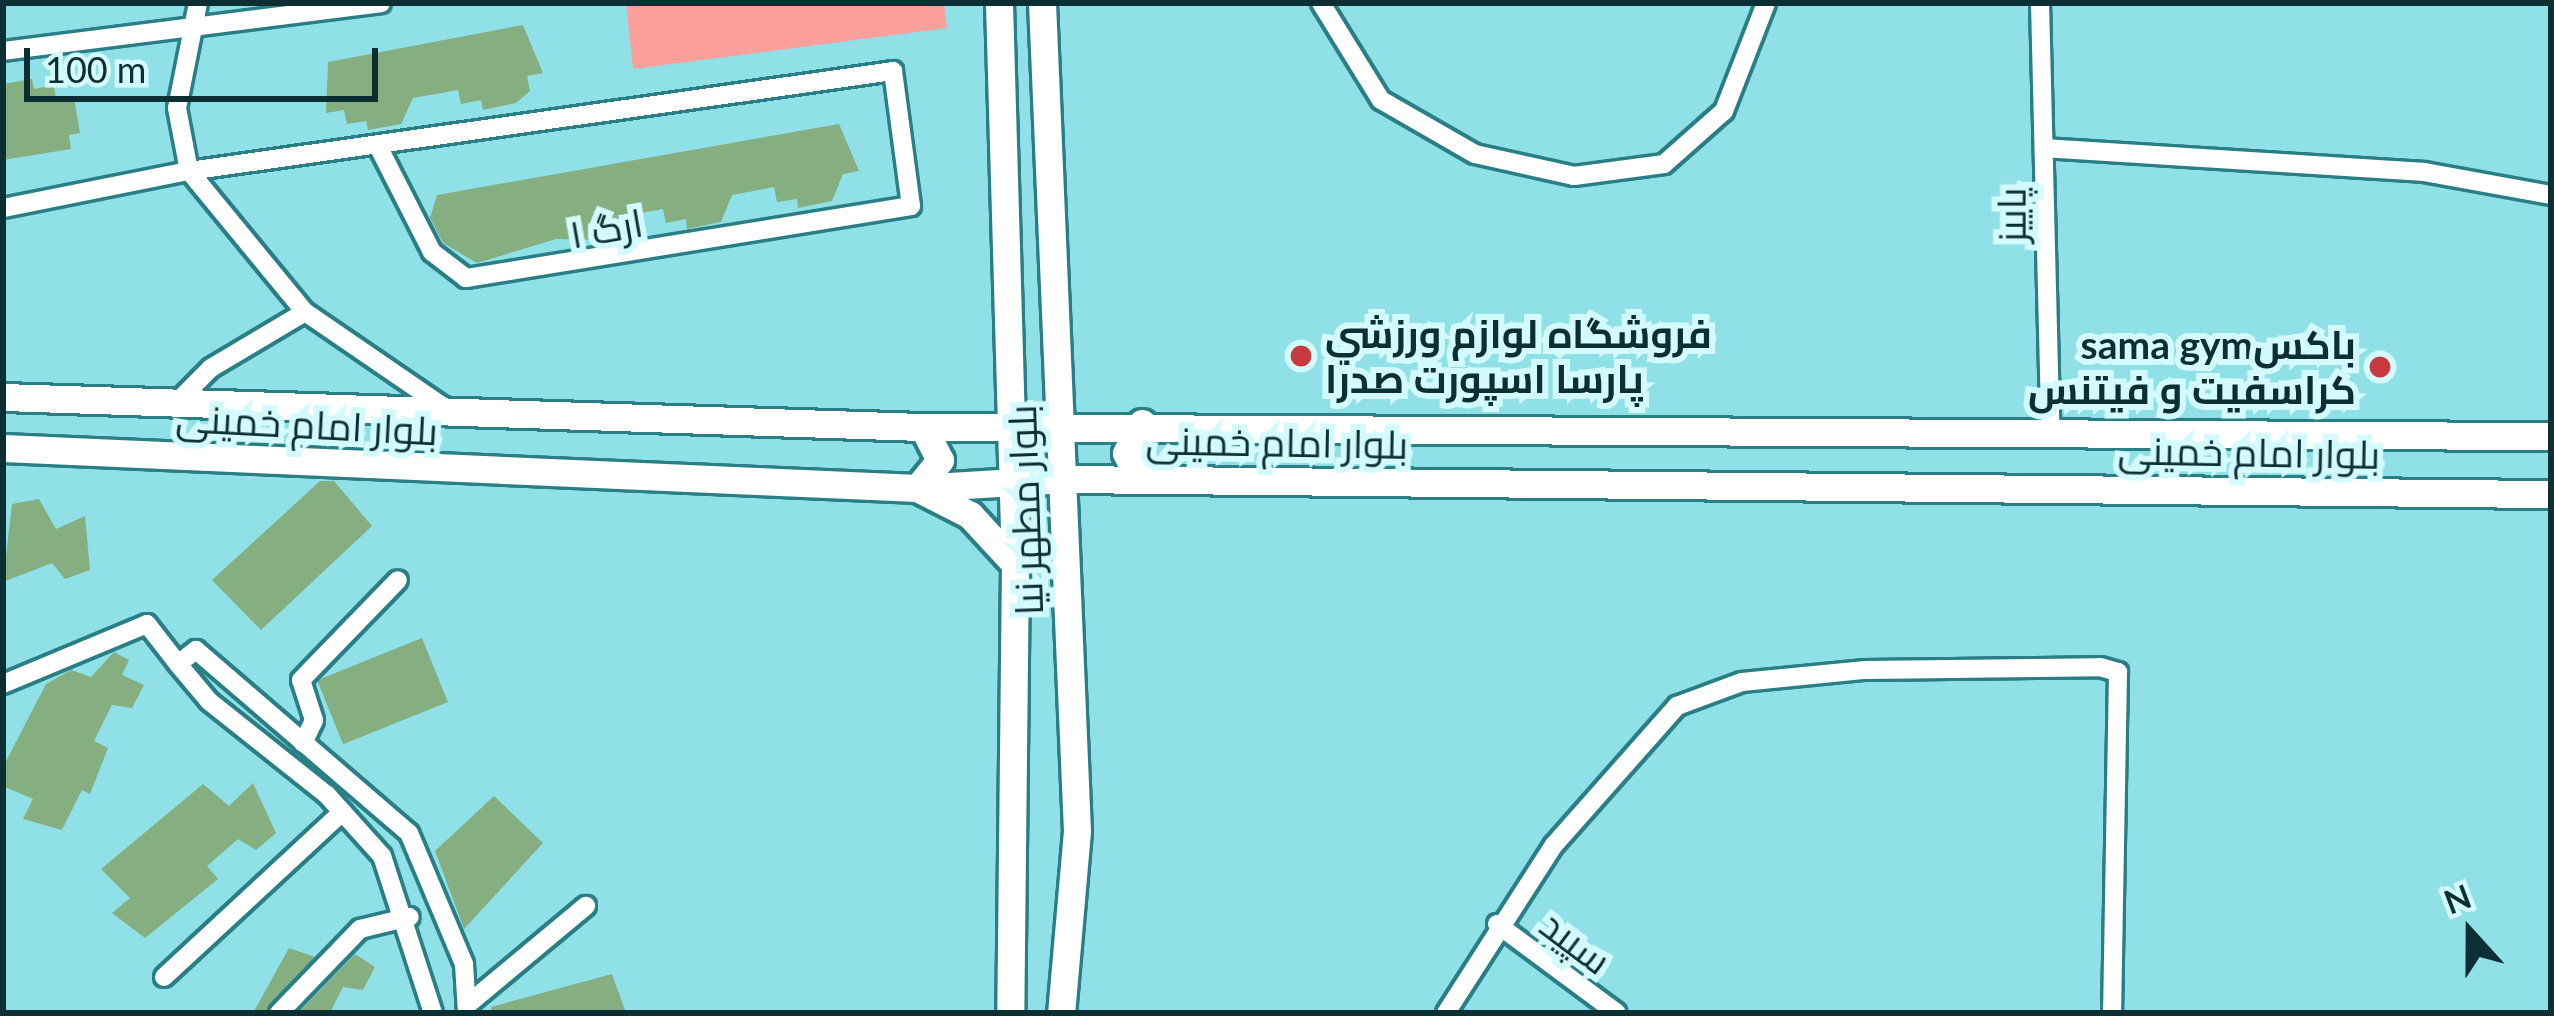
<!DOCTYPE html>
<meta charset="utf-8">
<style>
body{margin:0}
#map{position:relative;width:2554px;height:1016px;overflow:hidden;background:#8fe0e7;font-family:Lato,Cairo,sans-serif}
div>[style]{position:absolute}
.green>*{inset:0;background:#fb9f9b}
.building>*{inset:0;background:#85af81;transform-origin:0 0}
.roads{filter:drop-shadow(3px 0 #2a7f86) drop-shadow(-3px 0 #2a7f86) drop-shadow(0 3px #2a7f86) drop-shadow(0 -3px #2a7f86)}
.street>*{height:18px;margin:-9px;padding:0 9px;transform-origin:9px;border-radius:9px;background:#fff}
.secondary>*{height:27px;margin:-13.5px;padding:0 13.5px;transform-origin:13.5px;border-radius:13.5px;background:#fff}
.dots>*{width:33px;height:33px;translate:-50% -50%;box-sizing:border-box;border:6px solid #d3fafd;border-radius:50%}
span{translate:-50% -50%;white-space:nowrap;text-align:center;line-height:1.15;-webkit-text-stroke:12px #d3fafd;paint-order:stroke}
.street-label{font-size:39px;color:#0b2f32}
.poi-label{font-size:39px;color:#0b2f32;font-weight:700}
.left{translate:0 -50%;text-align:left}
.right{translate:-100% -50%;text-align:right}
.frame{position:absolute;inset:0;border:6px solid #0b2f32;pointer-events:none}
.north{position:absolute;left:2410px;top:872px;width:120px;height:120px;-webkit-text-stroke:9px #d3fafd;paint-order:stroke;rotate:339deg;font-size:33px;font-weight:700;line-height:48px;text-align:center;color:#0b2f32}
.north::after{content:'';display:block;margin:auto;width:42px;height:54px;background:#0b2f32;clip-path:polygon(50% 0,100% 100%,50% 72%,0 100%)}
.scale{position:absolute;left:24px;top:48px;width:354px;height:54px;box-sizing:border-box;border:6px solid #0b2f32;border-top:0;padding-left:15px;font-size:36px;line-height:42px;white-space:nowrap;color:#0b2f32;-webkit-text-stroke:9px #d3fafd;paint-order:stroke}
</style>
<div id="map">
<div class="green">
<i style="clip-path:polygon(626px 3px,944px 3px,947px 28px,633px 69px)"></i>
</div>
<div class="building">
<i style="clip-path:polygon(523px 25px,543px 73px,527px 76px,530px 91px,516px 103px,483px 110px,481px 100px,461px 104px,458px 90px,413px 98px,401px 124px,368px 130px,366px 121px,347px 124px,344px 110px,326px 113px,328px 62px)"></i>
<i style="clip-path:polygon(32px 79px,34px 89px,54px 85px,56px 100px,74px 98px,80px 133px,69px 135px,71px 149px,3px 160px,3px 84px)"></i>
<i style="clip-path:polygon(839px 124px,859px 171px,843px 174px,832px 201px,798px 208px,797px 199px,777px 202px,774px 187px,732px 195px,721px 222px,687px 229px,686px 219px,666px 223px,663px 209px,624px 216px,611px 240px,556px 239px,477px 263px,443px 243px,430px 218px,437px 195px)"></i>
<i style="clip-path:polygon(320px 481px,334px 481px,372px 526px,261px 630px,212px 580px)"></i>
<i style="clip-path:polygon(39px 499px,56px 529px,85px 516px,90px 570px,65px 579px,52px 563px,3px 582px,12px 504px)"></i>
<i style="left:422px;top:638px;width:69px;height:113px;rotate:68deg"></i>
<i style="clip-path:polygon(114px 652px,129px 660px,122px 675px,144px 685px,132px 708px,112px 705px,94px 741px,108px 748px,90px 794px,82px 790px,62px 830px,23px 819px,33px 799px,3px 786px,3px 767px,46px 684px,71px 670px,91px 677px)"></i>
<i style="clip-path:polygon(253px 783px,276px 833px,256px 850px,238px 839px,207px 866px,218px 879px,145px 938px,112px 913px,130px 898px,101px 869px,203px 784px,229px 806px)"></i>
<i style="clip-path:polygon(494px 796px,543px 843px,464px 929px,435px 851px)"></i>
<i style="clip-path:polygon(289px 948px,315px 957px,266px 1013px,253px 1013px)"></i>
<i style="clip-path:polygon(355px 954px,375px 967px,363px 990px,343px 987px,330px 1013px,298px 1013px)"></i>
<i style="clip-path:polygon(612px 974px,626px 1013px,492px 1013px,491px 1007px)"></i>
</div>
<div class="roads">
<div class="street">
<i style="left:198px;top:3px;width:107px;rotate:101.3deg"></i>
<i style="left:177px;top:108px;width:64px;rotate:79.2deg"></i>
<i style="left:189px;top:171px;width:183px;rotate:50.6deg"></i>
<i style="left:305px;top:312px;width:173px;rotate:34.4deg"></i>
<i style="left:1321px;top:3px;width:114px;rotate:58.3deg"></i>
<i style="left:1381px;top:100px;width:108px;rotate:29.9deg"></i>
<i style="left:1475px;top:154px;width:101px;rotate:12.5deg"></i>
<i style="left:1574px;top:176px;width:91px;rotate:-7.6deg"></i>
<i style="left:1664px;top:164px;width:80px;rotate:-41.5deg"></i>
<i style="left:1724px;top:111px;width:116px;rotate:-68.7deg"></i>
<i style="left:2040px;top:3px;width:424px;rotate:88.6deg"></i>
<i style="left:3px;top:51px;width:381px;rotate:-7.2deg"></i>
<i style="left:2044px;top:148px;width:381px;rotate:3.6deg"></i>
<i style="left:2424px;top:172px;width:129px;rotate:10.3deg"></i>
<i style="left:3px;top:208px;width:190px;rotate:-11.3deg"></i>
<i style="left:189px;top:171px;width:711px;rotate:-8.08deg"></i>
<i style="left:893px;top:71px;width:136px;rotate:82.4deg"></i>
<i style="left:911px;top:206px;width:451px;rotate:170.8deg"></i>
<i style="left:466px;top:278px;width:43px;rotate:-142.6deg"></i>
<i style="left:432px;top:252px;width:114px;rotate:-117deg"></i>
<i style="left:175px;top:404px;width:51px;rotate:-45deg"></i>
<i style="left:211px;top:368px;width:109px;rotate:-30.8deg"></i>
<i style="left:3px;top:684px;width:156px;rotate:-22.6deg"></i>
<i style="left:147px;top:624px;width:51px;rotate:52.2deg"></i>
<i style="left:303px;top:743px;width:25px;rotate:-64deg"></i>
<i style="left:314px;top:720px;width:42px;rotate:-108deg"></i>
<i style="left:301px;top:680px;width:139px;rotate:-45.9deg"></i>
<i style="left:1497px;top:924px;width:149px;rotate:36.6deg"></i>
<i style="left:164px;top:977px;width:243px;rotate:-42.8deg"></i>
<i style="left:467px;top:1005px;width:155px;rotate:-39.8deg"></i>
<i style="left:279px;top:1013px;width:117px;rotate:-46deg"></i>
<i style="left:360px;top:929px;width:51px;rotate:-13.5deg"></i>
<i style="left:433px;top:1013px;width:165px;rotate:-108deg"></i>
<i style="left:382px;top:856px;width:82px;rotate:-132deg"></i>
<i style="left:327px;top:795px;width:151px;rotate:-141.5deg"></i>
<i style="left:209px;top:701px;width:48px;rotate:-130deg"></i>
<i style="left:178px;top:664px;width:23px;rotate:-38deg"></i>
<i style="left:196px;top:650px;width:281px;rotate:40.7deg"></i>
<i style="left:409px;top:833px;width:142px;rotate:67.2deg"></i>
<i style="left:464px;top:964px;width:49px;rotate:86.5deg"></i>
<i style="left:1446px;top:1013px;width:200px;rotate:-57.3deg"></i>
<i style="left:1554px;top:845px;width:186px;rotate:-48.5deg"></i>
<i style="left:1677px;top:706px;width:69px;rotate:-20.3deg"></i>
<i style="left:1742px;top:682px;width:124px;rotate:-5.6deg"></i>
<i style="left:1865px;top:670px;width:235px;rotate:-0.7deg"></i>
<i style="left:2100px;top:667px;width:19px;rotate:16deg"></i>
<i style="left:2118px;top:672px;width:341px;rotate:91deg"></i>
</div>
<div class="secondary">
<i style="left:999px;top:3px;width:561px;rotate:88.37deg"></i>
<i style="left:1015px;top:564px;width:449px;rotate:90.6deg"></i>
<i style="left:1042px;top:3px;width:829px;rotate:87.58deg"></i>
<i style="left:1077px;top:831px;width:183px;rotate:95deg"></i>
<i style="left:3px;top:397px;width:920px;rotate:1.87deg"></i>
<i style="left:923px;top:427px;width:1628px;rotate:0.32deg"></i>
<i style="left:923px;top:427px;width:37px;rotate:63deg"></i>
<i style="left:940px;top:460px;width:36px;rotate:129deg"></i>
<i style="left:917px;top:488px;width:59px;rotate:27deg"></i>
<i style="left:970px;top:515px;width:67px;rotate:47.4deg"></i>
<i style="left:3px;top:448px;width:915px;rotate:2.51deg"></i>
<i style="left:917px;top:488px;width:147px;rotate:-3.5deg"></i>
<i style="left:1064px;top:479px;width:1487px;rotate:0.58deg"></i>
<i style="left:1140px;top:480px;width:30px;rotate:-117deg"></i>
<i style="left:1126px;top:453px;width:34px;rotate:-62deg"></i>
</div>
</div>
<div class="dots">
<i style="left:1301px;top:356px;background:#c93940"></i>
<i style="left:2380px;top:367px;background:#c93940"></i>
</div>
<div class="street-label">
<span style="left:2011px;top:215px;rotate:-90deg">پاییز</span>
<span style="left:606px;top:228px;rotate:-10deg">ارگ ۱</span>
<span style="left:307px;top:424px;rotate:3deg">بلوار امام خمینی</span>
<span style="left:1277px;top:442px;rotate:1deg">بلوار امام خمینی</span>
<span style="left:2249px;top:452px;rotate:1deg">بلوار امام خمینی</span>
<span style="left:1025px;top:510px;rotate:-92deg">بلوار مطهر نیا</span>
<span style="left:1576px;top:942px;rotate:37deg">سپید</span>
</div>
<div class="poi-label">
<span class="left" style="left:1325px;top:356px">فروشگاه لوازم ورزشي<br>پارسا اسپورت صدرا</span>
<span class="right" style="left:2356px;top:367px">sama gymباکس<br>کراسفیت و فیتنس</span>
</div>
<div class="frame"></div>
<div class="north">N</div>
<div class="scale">100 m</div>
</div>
